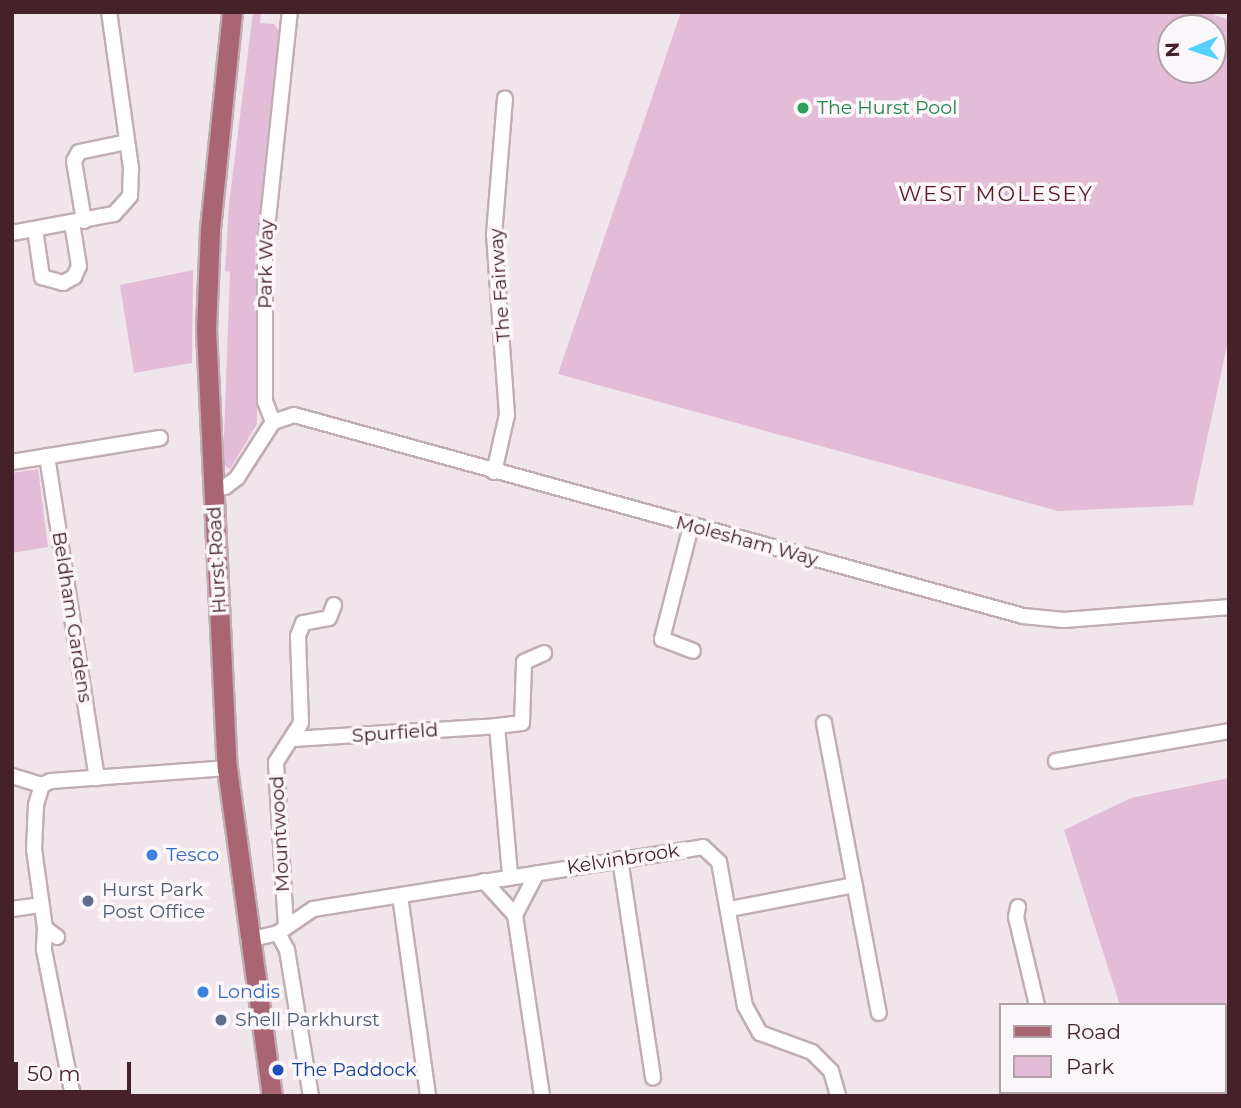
<!DOCTYPE html>
<style>
body{margin:0}
#map{position:relative;width:1241px;height:1108px;overflow:hidden;background:#f0e5ea;font-family:Montserrat,sans-serif}
div>[style]{position:absolute}
.green>*{inset:0;background:#e3bcd7}
.roads{filter:drop-shadow(2px 0 #c0aeb4) drop-shadow(-2px 0 #c0aeb4) drop-shadow(0 2px #c0aeb4) drop-shadow(0 -2px #c0aeb4)}
.minor>*{height:14px;margin:-7px;padding:0 7px;transform-origin:7px;border-radius:7px;background:#fff}
.primary>*{height:19px;margin:-9.5px;padding:0 9.5px;transform-origin:9.5px;border-radius:9.5px;background:#aa6574}
.dots>*{width:19px;height:19px;translate:-50% -50%;box-sizing:border-box;border:4px solid #fbf6f9;border-radius:50%}
span{translate:-50% -50%;white-space:nowrap;text-align:center;line-height:1.15;-webkit-text-stroke:7px #fbf6f9;paint-order:stroke}
.leisure-label{font-size:19px;color:#27864d}
.left{translate:0 -50%;text-align:left}
.street-label{font-size:19px;color:#45212a}
.shop-label{font-size:19px;color:#366cbe}
.service-label{font-size:19px;color:#4e5e75}
.transit-label{font-size:19px;color:#164399}
.neighbourhood-label{font-size:21px;color:#5a1a28;letter-spacing:2px}
.frame{position:absolute;inset:0;border:14px solid #45212a;pointer-events:none}
.legend{position:absolute;left:999px;top:1003px;width:228px;height:91px;box-sizing:border-box;background:#fbf6f9;border:2px solid #b2a1a6;margin:0;padding:9px 12px;list-style:none;font-size:21px;color:#45212a}
.legend li{display:flex;align-items:center;gap:14px;height:35px}
.legend b{width:35px;border:2px solid #b2a1a6}
.north{position:absolute;left:1157px;top:14px;width:70px;height:70px;box-sizing:border-box;background:#fbf6f9;border:2px solid #b2a1a6;border-radius:50%;rotate:268deg;font-size:19px;font-weight:700;line-height:28px;text-align:center;color:#45212a}
.north::after{content:'';display:block;margin:auto;width:24px;height:32px;background:#54d0ff;clip-path:polygon(50% 0,100% 100%,50% 72%,0 100%)}
.scale{position:absolute;left:14px;top:1062px;width:117px;height:32px;box-sizing:border-box;border:4px solid #45212a;border-top:0;padding-left:9px;font-size:21px;line-height:24px;white-space:nowrap;color:#45212a;-webkit-text-stroke:5px #fbf6f9;paint-order:stroke}
</style>
<div id="map">
<div class="green">
<i style="clip-path:polygon(253px 12px,261px 12px,260px 23px,274px 24px,282px 35px,259px 231px,257px 424px,230px 469px,223px 464px,230px 272px,225px 271px,229px 205px)"></i>
<i style="clip-path:polygon(evenodd,681px 12px,1207px 12px,1229px 20px,1229px 336px,1193px 505px,1058px 511px,558px 374px,681px 12px,1171px 28px,1213px 28px,1213px 70px,1171px 70px,1171px 28px)"></i>
<i style="clip-path:polygon(193px 270px,192px 363px,134px 373px,120px 285px)"></i>
<i style="clip-path:polygon(38px 469px,48px 547px,12px 553px,12px 473px)"></i>
<i style="clip-path:polygon(1229px 778px,1229px 1096px,1137px 1096px,1225px 1092px,1225px 1005px,1120px 1005px,1064px 830px,1131px 798px)"></i>
</div>
<div class="roads">
<div class="minor">
<i style="left:84px;top:221px;width:61px;rotate:-99.5deg"></i>
<i style="left:74px;top:161px;width:10px;rotate:-61deg"></i>
<i style="left:79px;top:152px;width:49px;rotate:-11.8deg"></i>
<i style="left:35px;top:229px;width:49px;rotate:81.7deg"></i>
<i style="left:42px;top:277px;width:22px;rotate:16deg"></i>
<i style="left:63px;top:283px;width:13px;rotate:-29deg"></i>
<i style="left:74px;top:277px;width:12px;rotate:-66deg"></i>
<i style="left:79px;top:266px;width:44px;rotate:-99.2deg"></i>
<i style="left:12px;top:233px;width:104px;rotate:-10.6deg"></i>
<i style="left:114px;top:214px;width:24px;rotate:-48deg"></i>
<i style="left:130px;top:196px;width:28px;rotate:-88deg"></i>
<i style="left:131px;top:168px;width:158px;rotate:-98deg"></i>
<i style="left:273px;top:422px;width:22px;rotate:-111deg"></i>
<i style="left:265px;top:401px;width:153px;rotate:-90deg"></i>
<i style="left:265px;top:248px;width:237px;rotate:-84deg"></i>
<i style="left:47px;top:456px;width:326px;rotate:81.2deg"></i>
<i style="left:12px;top:462px;width:150px;rotate:-9.2deg"></i>
<i style="left:494px;top:472px;width:58px;rotate:-77.2deg"></i>
<i style="left:507px;top:415px;width:180px;rotate:-94.1deg"></i>
<i style="left:494px;top:235px;width:137px;rotate:-85.4deg"></i>
<i style="left:213px;top:488px;width:12px;rotate:-5deg"></i>
<i style="left:225px;top:487px;width:15px;rotate:-37deg"></i>
<i style="left:237px;top:478px;width:67px;rotate:-57.3deg"></i>
<i style="left:273px;top:422px;width:22px;rotate:-18deg"></i>
<i style="left:294px;top:415px;width:756px;rotate:15.41deg"></i>
<i style="left:1023px;top:616px;width:41px;rotate:5.6deg"></i>
<i style="left:1064px;top:620px;width:166px;rotate:-4.5deg"></i>
<i style="left:691px;top:526px;width:117px;rotate:104.4deg"></i>
<i style="left:662px;top:639px;width:33px;rotate:21deg"></i>
<i style="left:824px;top:723px;width:295px;rotate:79.3deg"></i>
<i style="left:497px;top:726px;width:25px;rotate:-7deg"></i>
<i style="left:522px;top:723px;width:61px;rotate:-88.1deg"></i>
<i style="left:524px;top:662px;width:22px;rotate:-24deg"></i>
<i style="left:292px;top:739px;width:205px;rotate:-3.6deg"></i>
<i style="left:497px;top:726px;width:151px;rotate:85deg"></i>
<i style="left:1056px;top:761px;width:176px;rotate:-9.8deg"></i>
<i style="left:12px;top:776px;width:31px;rotate:17deg"></i>
<i style="left:42px;top:785px;width:10px;rotate:-24deg"></i>
<i style="left:51px;top:781px;width:176px;rotate:-4.2deg"></i>
<i style="left:42px;top:785px;width:21px;rotate:107deg"></i>
<i style="left:36px;top:805px;width:44px;rotate:92.6deg"></i>
<i style="left:34px;top:849px;width:80px;rotate:82.1deg"></i>
<i style="left:45px;top:928px;width:15px;rotate:37deg"></i>
<i style="left:620px;top:859px;width:221px;rotate:81.4deg"></i>
<i style="left:484px;top:881px;width:46px;rotate:47.6deg"></i>
<i style="left:515px;top:915px;width:183px;rotate:81.5deg"></i>
<i style="left:400px;top:896px;width:202px;rotate:82deg"></i>
<i style="left:1018px;top:907px;width:10px;rotate:101deg"></i>
<i style="left:1016px;top:917px;width:90px;rotate:76.6deg"></i>
<i style="left:12px;top:909px;width:28px;rotate:-8deg"></i>
<i style="left:730px;top:909px;width:127px;rotate:-10.9deg"></i>
<i style="left:515px;top:915px;width:47px;rotate:-62.4deg"></i>
<i style="left:286px;top:927px;width:165px;rotate:-93.5deg"></i>
<i style="left:276px;top:762px;width:46px;rotate:-57.3deg"></i>
<i style="left:301px;top:723px;width:87px;rotate:-92deg"></i>
<i style="left:298px;top:636px;width:14px;rotate:-69deg"></i>
<i style="left:303px;top:623px;width:26px;rotate:-11deg"></i>
<i style="left:329px;top:618px;width:14px;rotate:-69deg"></i>
<i style="left:45px;top:928px;width:22px;rotate:93deg"></i>
<i style="left:44px;top:950px;width:149px;rotate:78.8deg"></i>
<i style="left:278px;top:933px;width:19px;rotate:62deg"></i>
<i style="left:287px;top:950px;width:148px;rotate:80.7deg"></i>
<i style="left:248px;top:940px;width:31px;rotate:-13deg"></i>
<i style="left:278px;top:933px;width:42px;rotate:-34.4deg"></i>
<i style="left:313px;top:909px;width:395px;rotate:-9deg"></i>
<i style="left:703px;top:847px;width:22px;rotate:43deg"></i>
<i style="left:719px;top:862px;width:146px;rotate:79.8deg"></i>
<i style="left:745px;top:1006px;width:31px;rotate:61deg"></i>
<i style="left:760px;top:1033px;width:55px;rotate:20.1deg"></i>
<i style="left:812px;top:1052px;width:27px;rotate:45deg"></i>
<i style="left:831px;top:1071px;width:26px;rotate:74deg"></i>
<i style="left:1052px;top:1096px;width:4px;rotate:-90deg"></i>
</div>
<div class="primary">
<i style="left:232px;top:12px;width:219px;rotate:95.8deg"></i>
<i style="left:210px;top:230px;width:99px;rotate:92.3deg"></i>
<i style="left:206px;top:329px;width:440px;rotate:87.3deg"></i>
<i style="left:227px;top:768px;width:331px;rotate:82.2deg"></i>
</div>
</div>
<div class="dots">
<i style="left:803px;top:108px;background:#2e9e5b"></i>
<i style="left:152px;top:855px;background:#3f7fe0"></i>
<i style="left:88px;top:901px;background:#5c6f8a"></i>
<i style="left:203px;top:992px;background:#3f7fe0"></i>
<i style="left:221px;top:1020px;background:#5c6f8a"></i>
<i style="left:278px;top:1070px;background:#1a4fb4"></i>
</div>
<div class="leisure-label">
<span class="left" style="left:817px;top:108px">The Hurst Pool</span>
</div>
<div class="street-label">
<span style="left:266px;top:264px;rotate:-89deg">Park Way</span>
<span style="left:500px;top:285px;rotate:-94deg">The Fairway</span>
<span style="left:747px;top:541px;rotate:15deg">Molesham Way</span>
<span style="left:217px;top:560px;rotate:-93deg">Hurst Road</span>
<span style="left:72px;top:617px;rotate:81deg">Beldham Gardens</span>
<span style="left:395px;top:733px;rotate:-4deg">Spurfield</span>
<span style="left:280px;top:834px;rotate:-93deg">Mountwood</span>
<span style="left:623px;top:859px;rotate:-9deg">Kelvinbrook</span>
</div>
<div class="shop-label">
<span class="left" style="left:166px;top:855px">Tesco</span>
<span class="left" style="left:217px;top:992px">Londis</span>
</div>
<div class="service-label">
<span class="left" style="left:102px;top:901px">Hurst Park<br>Post Office</span>
<span class="left" style="left:235px;top:1020px">Shell Parkhurst</span>
</div>
<div class="transit-label">
<span class="left" style="left:292px;top:1070px">The Paddock</span>
</div>
<div class="neighbourhood-label">
<span style="left:996px;top:194px">WEST MOLESEY</span>
</div>
<div class="frame"></div>
<ul class="legend">
<li><b style="height:9px;background:#aa6574"></b>Road</li>
<li><b style="height:19px;background:#e3bcd7"></b>Park</li>
</ul>
<div class="north">N</div>
<div class="scale">50 m</div>
</div>
